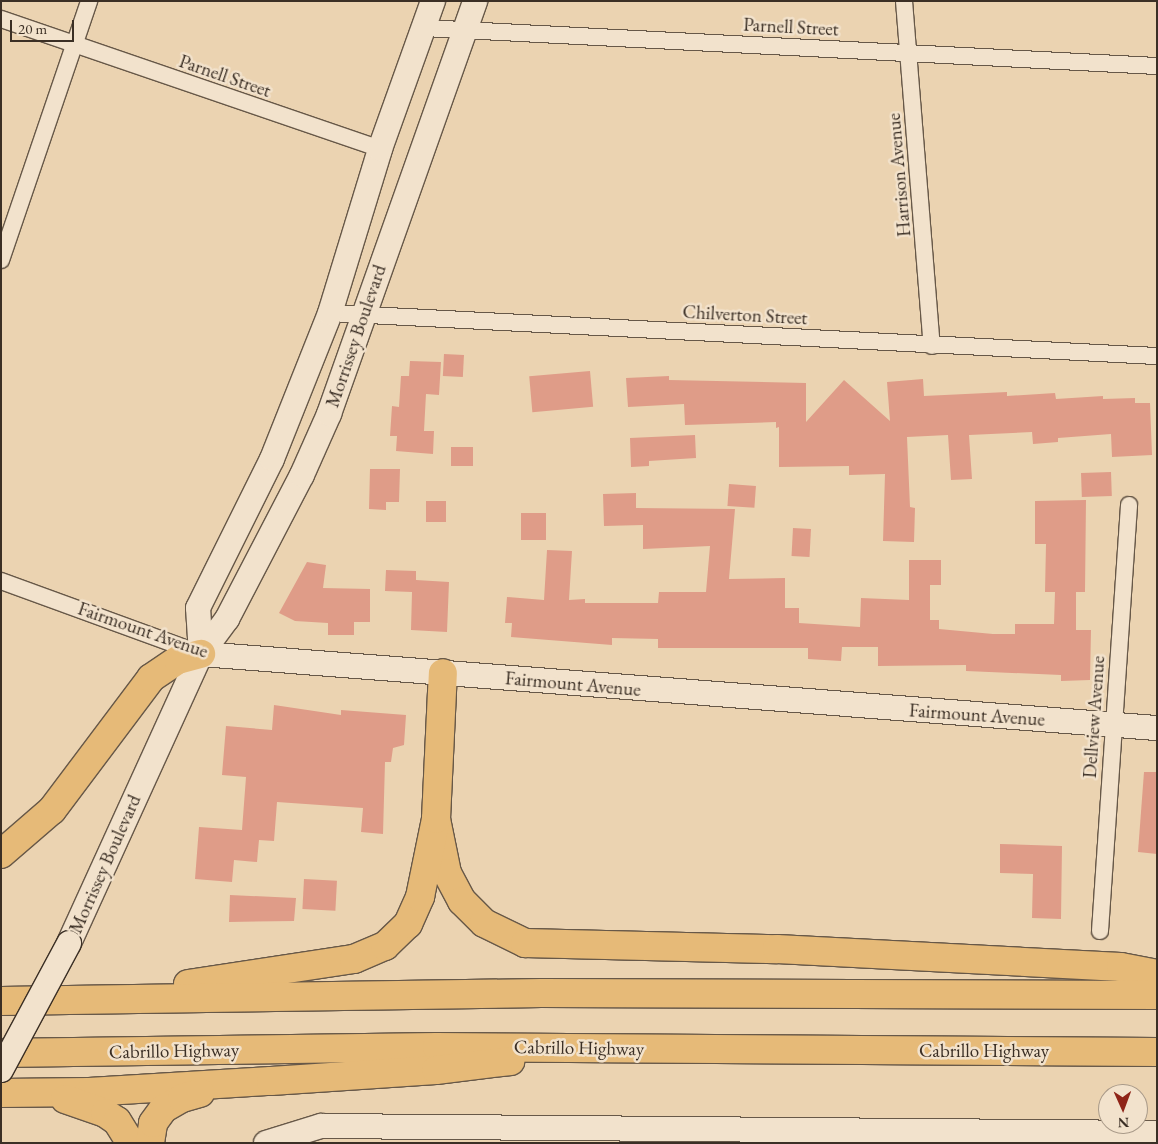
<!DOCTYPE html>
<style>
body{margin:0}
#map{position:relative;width:1158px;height:1144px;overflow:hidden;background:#ebd3b1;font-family:"EB Garamond",serif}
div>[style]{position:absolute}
.building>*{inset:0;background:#df9c88;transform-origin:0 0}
.roads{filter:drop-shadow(1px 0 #675848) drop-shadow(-1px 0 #675848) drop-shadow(0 1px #675848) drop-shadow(0 -1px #675848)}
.street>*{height:16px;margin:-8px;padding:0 8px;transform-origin:8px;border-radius:8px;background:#f2e2cc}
.secondary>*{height:24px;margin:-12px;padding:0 12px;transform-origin:12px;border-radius:12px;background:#f2e2cc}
.highway>*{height:28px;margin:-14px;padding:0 14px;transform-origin:14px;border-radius:14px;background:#e6ba78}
.bridges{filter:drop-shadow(1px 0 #3b2f25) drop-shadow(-1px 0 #3b2f25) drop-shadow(0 1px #3b2f25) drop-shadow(0 -1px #3b2f25)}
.secondary-bridge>*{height:24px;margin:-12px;padding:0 12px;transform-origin:12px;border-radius:12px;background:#f2e2cc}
span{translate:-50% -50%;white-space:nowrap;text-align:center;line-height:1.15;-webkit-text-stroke:5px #f2e2cc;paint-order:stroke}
.street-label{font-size:19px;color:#3b2f25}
.frame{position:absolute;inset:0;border:2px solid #3b2f25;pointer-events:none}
.north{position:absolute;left:1098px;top:1084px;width:50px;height:50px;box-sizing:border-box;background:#f2e2cc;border:1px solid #a99a89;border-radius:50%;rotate:178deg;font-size:14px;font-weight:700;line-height:20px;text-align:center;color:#3b2f25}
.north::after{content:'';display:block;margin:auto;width:18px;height:22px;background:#8f2418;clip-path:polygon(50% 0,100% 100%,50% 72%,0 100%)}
.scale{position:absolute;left:10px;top:20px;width:64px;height:22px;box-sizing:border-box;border:2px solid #3b2f25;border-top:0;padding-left:6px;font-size:15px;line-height:18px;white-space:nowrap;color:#3b2f25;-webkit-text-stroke:4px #f2e2cc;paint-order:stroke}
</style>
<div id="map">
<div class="building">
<i style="left:444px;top:354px;width:20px;height:22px;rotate:3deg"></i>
<i style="clip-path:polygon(410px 361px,441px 362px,439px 395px,426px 394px,424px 431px,434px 431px,433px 454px,396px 451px,397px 436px,390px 436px,392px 406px,399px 407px,401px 376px,409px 376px)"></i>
<i style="left:590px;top:371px;width:36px;height:61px;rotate:85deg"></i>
<i style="clip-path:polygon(669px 376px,669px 380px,806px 383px,806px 422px,844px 380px,890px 421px,887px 382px,923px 379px,924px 396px,1007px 392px,1007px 396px,1055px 393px,1056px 399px,1103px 396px,1103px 399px,1135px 398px,1135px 403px,1150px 403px,1152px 455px,1112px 457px,1111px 434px,1058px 438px,1058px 442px,1033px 444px,1032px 432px,969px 435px,972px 479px,951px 480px,948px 435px,907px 437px,910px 507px,915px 508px,914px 542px,883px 541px,885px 474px,849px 475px,849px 466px,779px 467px,779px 427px,776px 428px,776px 422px,685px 425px,684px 404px,628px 407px,626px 378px)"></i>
<i style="clip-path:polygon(695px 435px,696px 458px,649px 461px,649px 466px,631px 467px,630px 438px)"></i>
<i style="left:451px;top:447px;width:22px;height:19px"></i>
<i style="clip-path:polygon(370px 469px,400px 469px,399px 502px,386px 502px,386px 510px,369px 509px)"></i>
<i style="left:1111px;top:472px;width:24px;height:30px;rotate:88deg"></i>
<i style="left:729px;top:484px;width:27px;height:22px;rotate:4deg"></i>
<i style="clip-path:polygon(636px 493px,636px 508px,735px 509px,729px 579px,785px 578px,785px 608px,799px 608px,799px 623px,860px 627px,861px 598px,909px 600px,909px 560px,941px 560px,941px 585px,930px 585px,930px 620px,939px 620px,939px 629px,993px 634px,1015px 634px,1015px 624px,1054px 624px,1055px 592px,1045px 592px,1046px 544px,1035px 544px,1035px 501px,1086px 500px,1085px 592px,1076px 592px,1076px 630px,1091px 630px,1090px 680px,1061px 681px,1061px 675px,966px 671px,966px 665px,878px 666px,878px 647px,842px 647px,841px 661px,808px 659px,808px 648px,658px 648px,658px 639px,612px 638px,612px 645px,511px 637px,512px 623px,505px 623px,507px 597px,544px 600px,547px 550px,572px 551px,569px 600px,585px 599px,585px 603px,658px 603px,659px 592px,706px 592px,710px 546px,643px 549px,643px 525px,604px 526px,603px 494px)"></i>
<i style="left:426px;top:501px;width:20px;height:21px"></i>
<i style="left:546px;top:513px;width:27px;height:25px;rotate:90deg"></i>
<i style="left:793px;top:528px;width:18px;height:28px;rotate:3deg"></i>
<i style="clip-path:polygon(307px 562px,326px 565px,323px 588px,370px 589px,370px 622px,354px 622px,354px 635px,328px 635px,328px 623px,295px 621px,279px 613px)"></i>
<i style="clip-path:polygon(386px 570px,416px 571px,416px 580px,449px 582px,447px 632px,411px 630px,412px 592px,385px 591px)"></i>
<i style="clip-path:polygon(274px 705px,341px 715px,341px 710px,406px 715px,404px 745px,393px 748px,391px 762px,385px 762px,383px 834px,361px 832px,363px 808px,277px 802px,274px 841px,259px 840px,257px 862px,234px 860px,232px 882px,195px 879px,199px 827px,242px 830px,246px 777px,222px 775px,226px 726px,272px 730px)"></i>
<i style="clip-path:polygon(1144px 772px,1157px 772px,1157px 854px,1138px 852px)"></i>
<i style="clip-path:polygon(1000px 844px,1062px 846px,1061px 919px,1032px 918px,1033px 874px,1000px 873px)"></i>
<i style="left:304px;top:879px;width:33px;height:30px;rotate:3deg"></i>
<i style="clip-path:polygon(230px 895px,296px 898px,294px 921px,229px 922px)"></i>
</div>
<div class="roads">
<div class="street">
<i style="left:904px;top:1px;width:346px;rotate:85.4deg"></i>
<i style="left:1px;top:19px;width:401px;rotate:18.9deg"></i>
<i style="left:424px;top:28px;width:734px;rotate:2.97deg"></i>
<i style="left:1px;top:260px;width:274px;rotate:-71.2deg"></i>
<i style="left:330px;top:313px;width:828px;rotate:2.98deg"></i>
<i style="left:1px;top:581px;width:211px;rotate:20deg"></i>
<i style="left:1100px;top:931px;width:427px;rotate:-86.1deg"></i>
</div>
<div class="secondary">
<i style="left:201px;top:654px;width:959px;rotate:4.43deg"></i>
<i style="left:201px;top:654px;width:46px;rotate:-93.7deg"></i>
<i style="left:198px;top:608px;width:166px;rotate:-63.6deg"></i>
<i style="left:272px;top:459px;width:157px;rotate:-68.3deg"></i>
<i style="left:330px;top:313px;width:171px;rotate:-73deg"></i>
<i style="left:380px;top:149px;width:157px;rotate:-70.3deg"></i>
<i style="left:69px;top:943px;width:318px;rotate:-65.5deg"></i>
<i style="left:201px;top:654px;width:44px;rotate:-53.4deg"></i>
<i style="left:227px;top:619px;width:162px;rotate:-62.5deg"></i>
<i style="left:302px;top:475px;width:67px;rotate:-66.1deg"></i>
<i style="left:329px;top:414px;width:438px;rotate:-70.5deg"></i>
<i style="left:266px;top:1143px;width:58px;rotate:-17.2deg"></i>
<i style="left:321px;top:1126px;width:836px;rotate:0.48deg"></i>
</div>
<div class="highway">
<i style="left:436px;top:819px;width:55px;rotate:78.5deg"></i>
<i style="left:447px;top:873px;width:32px;rotate:62deg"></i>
<i style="left:462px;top:901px;width:31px;rotate:45deg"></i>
<i style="left:484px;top:923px;width:46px;rotate:26deg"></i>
<i style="left:525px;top:943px;width:252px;rotate:1.4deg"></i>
<i style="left:777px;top:949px;width:344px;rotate:3deg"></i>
<i style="left:1121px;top:967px;width:37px;rotate:11deg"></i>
<i style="left:1px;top:854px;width:67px;rotate:-40.8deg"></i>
<i style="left:52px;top:810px;width:165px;rotate:-53.1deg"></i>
<i style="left:151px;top:678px;width:32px;rotate:-34deg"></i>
<i style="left:178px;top:660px;width:24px;rotate:-15deg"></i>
<i style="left:188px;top:984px;width:168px;rotate:-8.6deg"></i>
<i style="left:354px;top:959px;width:34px;rotate:-23deg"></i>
<i style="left:385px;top:946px;width:32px;rotate:-44deg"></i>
<i style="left:408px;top:924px;width:30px;rotate:-66deg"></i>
<i style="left:420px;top:897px;width:80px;rotate:-78.4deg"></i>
<i style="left:436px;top:819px;width:146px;rotate:-87.3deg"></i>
<i style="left:1px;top:1001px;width:541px;rotate:-0.85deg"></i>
<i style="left:542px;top:993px;width:615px;rotate:0.19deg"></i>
<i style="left:1px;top:1053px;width:436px;rotate:-0.8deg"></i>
<i style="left:437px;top:1047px;width:720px;rotate:0.4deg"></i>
<i style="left:1px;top:1093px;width:88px;rotate:-0.7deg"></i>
<i style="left:89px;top:1092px;width:182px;rotate:-3.5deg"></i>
<i style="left:271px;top:1081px;width:165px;rotate:-3.8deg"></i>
<i style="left:436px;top:1070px;width:75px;rotate:-6.9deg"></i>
<i style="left:65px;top:1099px;width:42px;rotate:19.3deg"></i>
<i style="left:105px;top:1113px;width:14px;rotate:34deg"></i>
<i style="left:117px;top:1121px;width:26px;rotate:58deg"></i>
<i style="left:150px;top:1143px;width:20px;rotate:-81deg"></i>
<i style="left:153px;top:1123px;width:17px;rotate:-54deg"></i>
<i style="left:163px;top:1109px;width:22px;rotate:-30deg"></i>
<i style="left:182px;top:1098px;width:19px;rotate:-16deg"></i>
</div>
</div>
<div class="bridges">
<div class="secondary-bridge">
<i style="left:1px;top:1070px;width:144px;rotate:-61.8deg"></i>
</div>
</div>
<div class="street-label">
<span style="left:791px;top:27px;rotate:3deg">Parnell Street</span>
<span style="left:225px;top:76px;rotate:19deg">Parnell Street</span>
<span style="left:899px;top:175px;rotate:-95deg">Harrison Avenue</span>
<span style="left:745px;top:315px;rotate:3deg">Chilverton Street</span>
<span style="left:356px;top:336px;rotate:-71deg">Morrissey Boulevard</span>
<span style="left:143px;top:630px;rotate:19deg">Fairmount Avenue</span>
<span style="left:573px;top:684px;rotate:5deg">Fairmount Avenue</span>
<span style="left:977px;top:715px;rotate:4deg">Fairmount Avenue</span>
<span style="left:1094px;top:717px;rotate:-86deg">Dellview Avenue</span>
<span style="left:105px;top:864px;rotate:-66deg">Morrissey Boulevard</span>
<span style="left:579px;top:1048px;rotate:1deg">Cabrillo Highway</span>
<span style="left:174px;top:1051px;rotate:-1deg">Cabrillo Highway</span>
<span style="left:984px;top:1051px">Cabrillo Highway</span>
</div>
<div class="frame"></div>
<div class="north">N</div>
<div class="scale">20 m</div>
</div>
